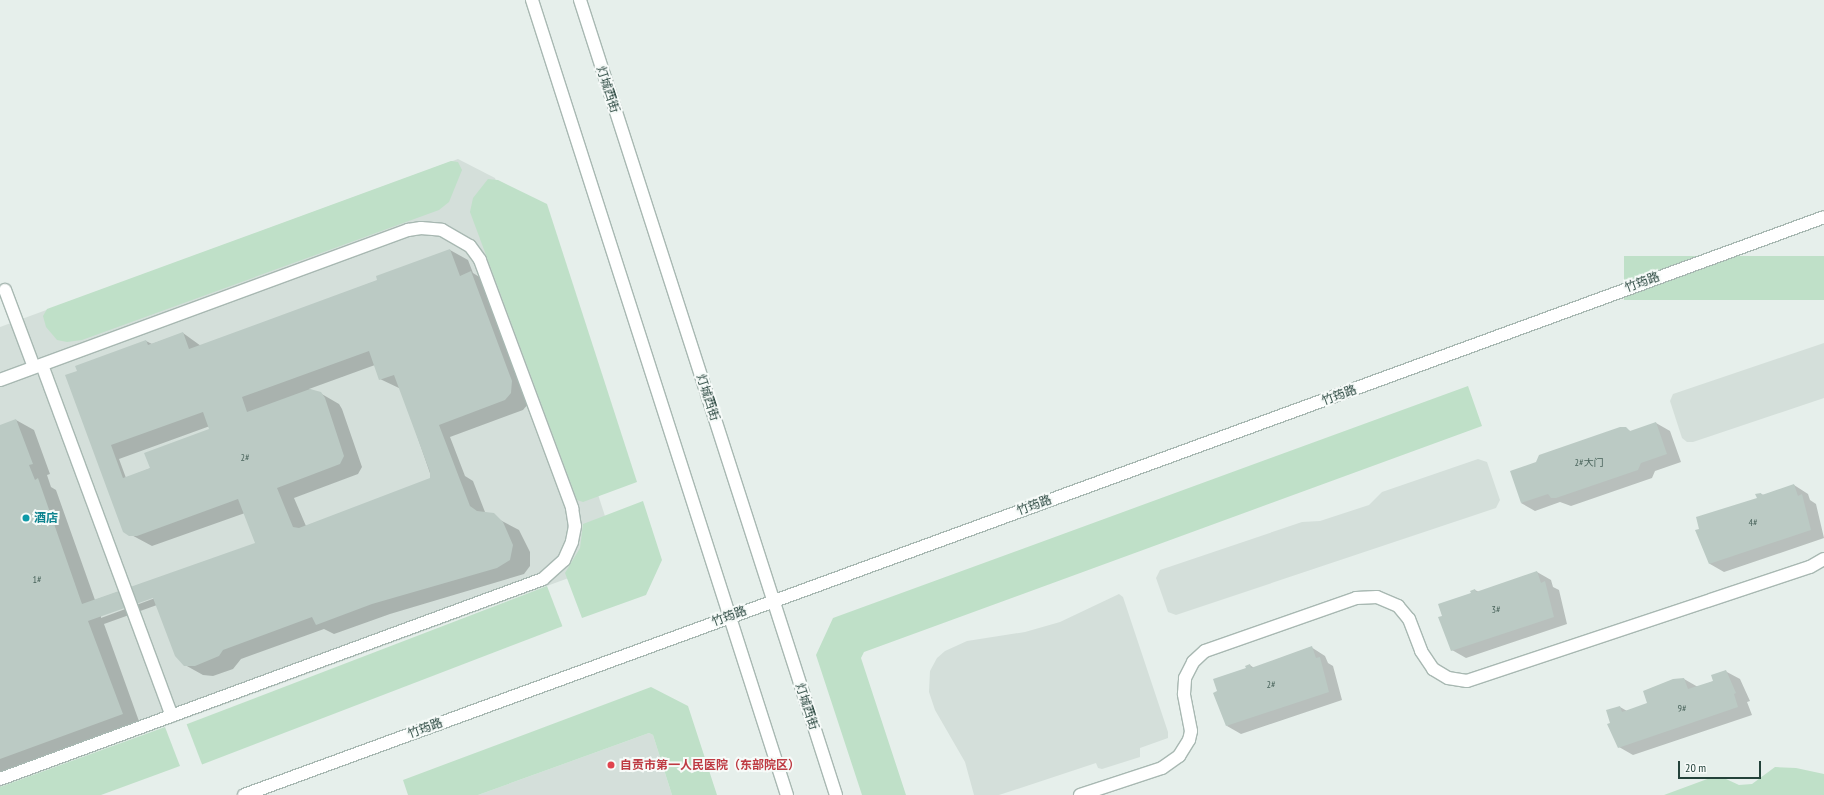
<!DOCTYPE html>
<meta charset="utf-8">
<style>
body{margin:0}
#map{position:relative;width:1824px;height:795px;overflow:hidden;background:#e6efeb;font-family:"PT Sans Narrow","Noto Sans SC",sans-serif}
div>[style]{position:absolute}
.built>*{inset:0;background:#d4dfda}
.green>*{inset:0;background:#bfe0c8;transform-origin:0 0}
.shadow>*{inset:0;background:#0003}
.building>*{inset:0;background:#bbcac4}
.roads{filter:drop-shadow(1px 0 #a8b8b2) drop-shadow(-1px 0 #a8b8b2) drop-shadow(0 1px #a8b8b2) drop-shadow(0 -1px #a8b8b2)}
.service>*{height:12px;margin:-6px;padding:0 6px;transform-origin:6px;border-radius:6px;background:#fff}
.tertiary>*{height:12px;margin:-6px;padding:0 6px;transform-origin:6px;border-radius:6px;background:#fff}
.secondary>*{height:12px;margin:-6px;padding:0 6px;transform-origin:6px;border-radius:6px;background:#fff}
.dots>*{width:11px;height:11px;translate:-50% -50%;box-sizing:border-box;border:2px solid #f7fbf9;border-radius:50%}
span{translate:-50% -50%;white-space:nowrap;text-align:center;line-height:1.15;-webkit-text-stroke:4px #f7fbf9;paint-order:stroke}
.number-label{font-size:10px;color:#4a645c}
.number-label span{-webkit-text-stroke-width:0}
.street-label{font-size:12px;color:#24423a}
.culture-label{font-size:12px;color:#0d838f;font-weight:700}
.left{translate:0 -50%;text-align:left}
.health-label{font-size:12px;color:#be3a42;font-weight:700}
.scale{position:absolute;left:1678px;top:761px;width:83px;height:18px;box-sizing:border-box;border:2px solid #24423a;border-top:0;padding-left:5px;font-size:12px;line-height:14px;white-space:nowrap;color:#24423a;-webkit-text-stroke:3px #f7fbf9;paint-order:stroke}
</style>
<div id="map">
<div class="built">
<i style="clip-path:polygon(458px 159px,495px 178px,618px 556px,615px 561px,0 787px,0 327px)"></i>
<i style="clip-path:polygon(1824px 343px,1824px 398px,1693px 442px,1687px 442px,1682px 438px,1670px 401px,1673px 394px)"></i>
<i style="clip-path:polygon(1478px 459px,1487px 462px,1500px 500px,1496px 508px,1176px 615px,1168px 612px,1156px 578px,1160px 570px,1302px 522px,1320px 521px,1369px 505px,1382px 492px)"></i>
<i style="clip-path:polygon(1119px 594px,1123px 597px,1168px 732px,1168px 738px,1140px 748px,1140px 757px,1102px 769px,1098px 768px,1096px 763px,999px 795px,974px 795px,965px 762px,935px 710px,929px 692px,930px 671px,937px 658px,945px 651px,967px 641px,1025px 632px,1060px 622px)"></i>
<i style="clip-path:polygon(649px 733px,653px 735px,672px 795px,478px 795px)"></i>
</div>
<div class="green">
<i style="clip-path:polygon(451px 161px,458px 162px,462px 170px,449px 202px,439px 210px,82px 340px,67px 342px,57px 340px,46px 327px,43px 316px,47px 309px)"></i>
<i style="clip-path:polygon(488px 179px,498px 180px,547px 204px,637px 482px,583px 502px,577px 500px,470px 212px,473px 198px)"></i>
<i style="left:1824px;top:256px;width:44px;height:200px;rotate:90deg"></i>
<i style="clip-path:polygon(1468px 386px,1482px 426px,864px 652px,861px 658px,906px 795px,862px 795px,816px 655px,833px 618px)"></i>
<i style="clip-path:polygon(643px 501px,662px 560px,646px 595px,582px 618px,565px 573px,580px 548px,583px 524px)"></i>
<i style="left:547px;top:586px;width:43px;height:386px;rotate:69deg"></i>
<i style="clip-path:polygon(651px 687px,688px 706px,717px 795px,672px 795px,653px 735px,649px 733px,478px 795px,408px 795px,403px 780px)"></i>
<i style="clip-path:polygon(165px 727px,180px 766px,101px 795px,0 795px,0 787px)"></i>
<i style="clip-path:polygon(1775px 767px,1796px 768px,1824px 774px,1824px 795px,1664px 795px,1710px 778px,1726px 779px,1739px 785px,1752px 784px)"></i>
</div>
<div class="shadow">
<i style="clip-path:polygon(evenodd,450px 250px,468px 260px,473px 273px,489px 283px,529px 403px,523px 410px,450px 437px,465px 476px,473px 481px,485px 512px,519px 530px,530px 552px,530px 566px,524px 574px,390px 614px,334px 634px,324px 629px,241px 659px,233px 669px,213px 676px,203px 675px,185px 665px,157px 605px,104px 624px,140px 724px,0 775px,0 426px,16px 420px,34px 430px,50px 474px,47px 475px,51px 487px,56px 490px,95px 600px,256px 544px,245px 513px,152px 546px,124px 531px,79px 371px,146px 341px,152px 344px,183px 333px,201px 346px,379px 280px,450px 250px,375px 365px,380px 379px,401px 389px,432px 479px,306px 526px,294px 498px,358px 474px,362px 467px,342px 409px,339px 404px,320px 393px,309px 389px,375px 365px,450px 250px,210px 426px,211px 429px,151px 468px,126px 478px,119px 459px,210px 426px,450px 250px,158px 595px,158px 597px,101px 618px,101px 615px,158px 595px)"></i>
<i style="clip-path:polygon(1656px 423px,1670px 431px,1681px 462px,1655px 471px,1652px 478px,1571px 506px,1560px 502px,1535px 511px,1521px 503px,1626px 429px,1632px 432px)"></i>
<i style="clip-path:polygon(1794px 485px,1808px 494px,1810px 500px,1816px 504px,1824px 538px,1724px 572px,1710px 564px,1701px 530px,1758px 499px,1761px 494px,1764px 495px)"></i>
<i style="clip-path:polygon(1537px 572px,1551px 580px,1553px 587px,1559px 590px,1567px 624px,1466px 658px,1452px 650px,1443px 616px,1475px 590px,1479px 592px)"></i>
<i style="clip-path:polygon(1311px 647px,1325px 656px,1328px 663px,1333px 666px,1342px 700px,1241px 734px,1227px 726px,1250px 665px,1254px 668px)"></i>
<i style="clip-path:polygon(1725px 671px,1740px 679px,1750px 701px,1747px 702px,1752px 715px,1633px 755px,1619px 747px,1611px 724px,1620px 707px,1627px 711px,1648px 704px,1684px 679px,1698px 687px,1714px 681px)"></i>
</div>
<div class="building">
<i style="clip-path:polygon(evenodd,450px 249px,460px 276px,471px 271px,512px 381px,511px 393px,505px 400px,439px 425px,470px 506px,477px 511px,494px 513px,503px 522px,513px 545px,510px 560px,497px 568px,372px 604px,316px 625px,312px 617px,223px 650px,219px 656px,195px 666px,184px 666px,175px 656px,153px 598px,88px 621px,123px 714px,0 759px,0 425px,16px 419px,33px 464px,29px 465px,35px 480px,38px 478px,82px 604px,255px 543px,238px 499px,137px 536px,129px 536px,123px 532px,65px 375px,77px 371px,75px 366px,146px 340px,148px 345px,183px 332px,189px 349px,377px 280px,376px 276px,450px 249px,369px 351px,379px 380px,394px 375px,430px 472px,430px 478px,299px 528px,293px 527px,277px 488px,340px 464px,344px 456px,325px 398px,321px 392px,310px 389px,247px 412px,242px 397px,369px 351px,450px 249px,203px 412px,209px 429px,144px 453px,150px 468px,123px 478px,111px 445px,203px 412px)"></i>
<i style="clip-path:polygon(1656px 422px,1667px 454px,1641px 463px,1638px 470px,1556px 498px,1551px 498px,1548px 494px,1521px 503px,1510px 471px,1536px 462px,1539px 455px,1620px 427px,1626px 427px,1630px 431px)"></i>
<i style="clip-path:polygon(1794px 484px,1798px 496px,1802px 494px,1811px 530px,1709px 564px,1695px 530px,1699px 529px,1696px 517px,1757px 498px,1755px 494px,1761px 493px,1762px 495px)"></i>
<i style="clip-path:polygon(1537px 571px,1541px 583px,1545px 581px,1554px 617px,1451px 651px,1438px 617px,1442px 616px,1438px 604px,1471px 593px,1470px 591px,1475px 589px,1476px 592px)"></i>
<i style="clip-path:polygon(1312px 646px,1316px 658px,1320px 657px,1329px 692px,1226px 726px,1213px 693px,1217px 691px,1213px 679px,1246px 668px,1245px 666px,1250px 664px,1251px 668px)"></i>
<i style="clip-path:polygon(1726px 670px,1736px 693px,1734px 694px,1738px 707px,1618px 748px,1607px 724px,1610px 723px,1606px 710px,1620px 706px,1622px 712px,1647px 703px,1643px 691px,1673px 679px,1684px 678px,1688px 689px,1713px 681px,1711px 675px)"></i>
</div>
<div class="roads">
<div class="service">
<i style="left:5px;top:290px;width:82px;rotate:69.4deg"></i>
<i style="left:42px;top:365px;width:374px;rotate:69.7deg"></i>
<i style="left:0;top:380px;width:435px;rotate:-20.2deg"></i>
<i style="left:408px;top:230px;width:13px;rotate:-9deg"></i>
<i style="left:421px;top:228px;width:21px;rotate:5deg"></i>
<i style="left:442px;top:230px;width:32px;rotate:30deg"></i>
<i style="left:470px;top:246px;width:17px;rotate:54deg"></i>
<i style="left:480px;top:260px;width:265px;rotate:69.6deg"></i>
<i style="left:572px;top:508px;width:18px;rotate:81deg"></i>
<i style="left:575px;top:526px;width:16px;rotate:101deg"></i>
<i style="left:572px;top:542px;width:20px;rotate:114deg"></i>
<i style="left:564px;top:560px;width:28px;rotate:138deg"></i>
<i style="left:543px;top:579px;width:579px;rotate:159.78deg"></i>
<i style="left:1080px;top:795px;width:86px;rotate:-18.2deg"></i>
<i style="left:1162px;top:768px;width:21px;rotate:-35deg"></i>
<i style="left:1179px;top:756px;width:19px;rotate:-58deg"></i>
<i style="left:1189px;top:740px;width:9px;rotate:-77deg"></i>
<i style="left:1191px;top:731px;width:38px;rotate:-101deg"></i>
<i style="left:1184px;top:694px;width:16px;rotate:-86deg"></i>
<i style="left:1185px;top:678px;width:18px;rotate:-63deg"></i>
<i style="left:1193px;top:662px;width:16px;rotate:-43deg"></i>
<i style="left:1205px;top:651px;width:160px;rotate:-19.3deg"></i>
<i style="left:1356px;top:598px;width:21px;rotate:-3deg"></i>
<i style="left:1377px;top:597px;width:23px;rotate:23deg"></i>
<i style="left:1398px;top:606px;width:17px;rotate:50deg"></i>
<i style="left:1409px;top:619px;width:34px;rotate:69deg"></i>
<i style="left:1421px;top:651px;width:22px;rotate:56deg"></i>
<i style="left:1433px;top:669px;width:17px;rotate:31deg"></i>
<i style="left:1448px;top:678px;width:19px;rotate:9deg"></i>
<i style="left:1467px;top:681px;width:361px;rotate:-18.4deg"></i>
<i style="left:1810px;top:567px;width:16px;rotate:-30deg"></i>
</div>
<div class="tertiary">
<i style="left:532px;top:0;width:835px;rotate:72.22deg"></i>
<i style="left:580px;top:0;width:835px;rotate:72.15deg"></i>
</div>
<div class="secondary">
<i style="left:244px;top:795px;width:1682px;rotate:-20.09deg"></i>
</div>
</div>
<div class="dots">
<i style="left:26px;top:518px;background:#0f9aa8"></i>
<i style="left:611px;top:765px;background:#e0444e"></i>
</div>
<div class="number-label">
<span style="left:245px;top:458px">2#</span>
<span style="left:1589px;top:463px">2#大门</span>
<span style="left:1753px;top:523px">4#</span>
<span style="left:37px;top:580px">1#</span>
<span style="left:1496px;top:610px">3#</span>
<span style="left:1271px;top:685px">2#</span>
<span style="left:1682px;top:709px">9#</span>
</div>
<div class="street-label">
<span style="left:608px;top:89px;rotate:72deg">灯城西街</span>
<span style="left:1642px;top:282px;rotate:-20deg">竹筠路</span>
<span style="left:1339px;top:395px;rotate:-20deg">竹筠路</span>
<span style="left:708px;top:397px;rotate:72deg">灯城西街</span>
<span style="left:1034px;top:505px;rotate:-20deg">竹筠路</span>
<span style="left:729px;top:616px;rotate:-20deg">竹筠路</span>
<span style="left:807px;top:706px;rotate:72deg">灯城西街</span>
<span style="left:425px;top:728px;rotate:-20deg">竹筠路</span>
</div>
<div class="culture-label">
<span class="left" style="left:34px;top:518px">酒店</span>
</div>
<div class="health-label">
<span class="left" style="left:620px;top:765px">自贡市第一人民医院（东部院区）</span>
</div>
<div class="scale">20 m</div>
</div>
